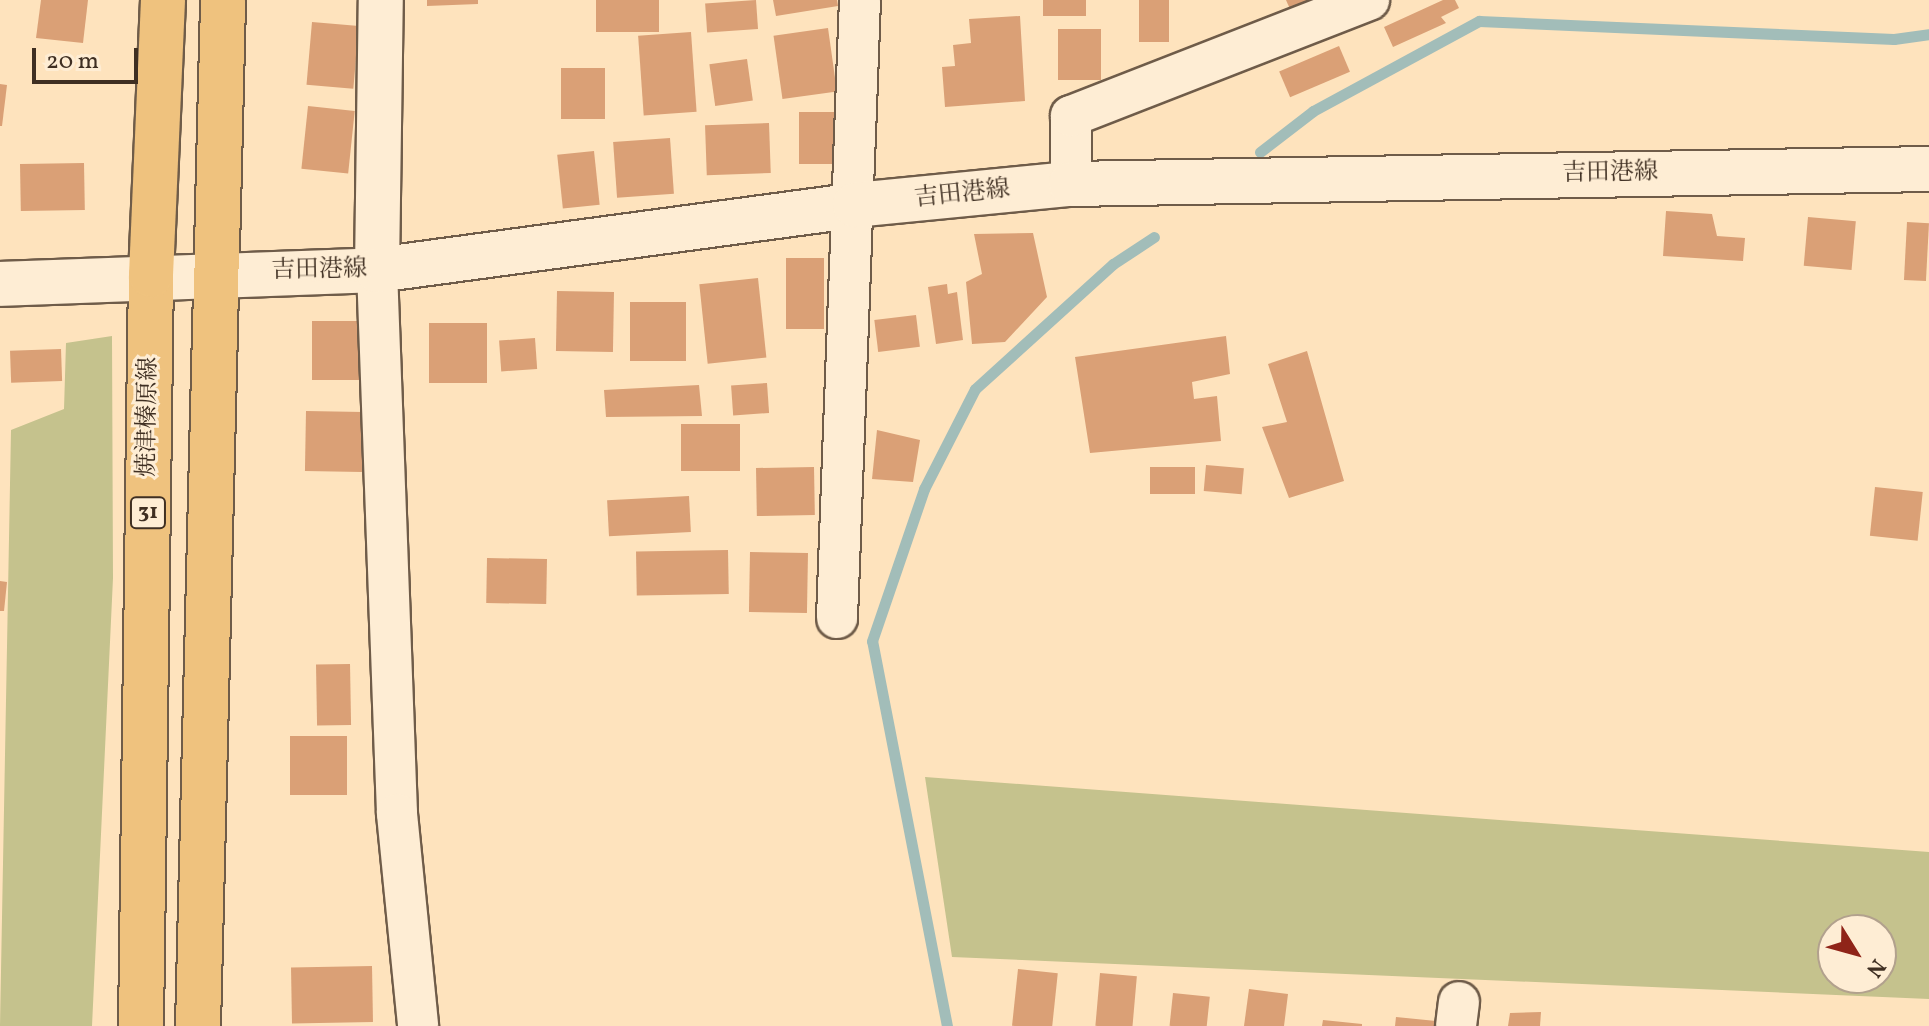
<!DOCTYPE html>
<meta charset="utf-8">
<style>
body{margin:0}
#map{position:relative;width:1929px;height:1026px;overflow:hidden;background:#fee3bd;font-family:Vollkorn,"Noto Serif JP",serif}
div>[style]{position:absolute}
.green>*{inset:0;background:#c5c28d}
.stream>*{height:11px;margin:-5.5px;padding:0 5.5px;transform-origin:5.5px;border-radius:5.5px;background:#a2bdb9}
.building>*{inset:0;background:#daa076;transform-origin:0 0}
.roads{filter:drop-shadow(2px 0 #6f5c49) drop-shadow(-2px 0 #6f5c49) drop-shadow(0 2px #6f5c49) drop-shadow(0 -2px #6f5c49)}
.minor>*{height:40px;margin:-20px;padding:0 20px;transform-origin:20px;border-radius:20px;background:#feedd4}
.tertiary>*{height:44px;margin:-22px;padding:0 22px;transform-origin:22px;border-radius:22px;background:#feedd4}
.secondary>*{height:44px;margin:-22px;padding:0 22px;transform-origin:22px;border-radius:22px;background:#feedd4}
.primary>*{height:44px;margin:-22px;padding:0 22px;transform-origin:22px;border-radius:22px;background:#efc27e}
span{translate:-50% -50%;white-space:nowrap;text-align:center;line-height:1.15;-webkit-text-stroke:6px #feedd4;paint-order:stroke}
.shield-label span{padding:2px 6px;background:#feedd4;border:2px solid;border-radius:6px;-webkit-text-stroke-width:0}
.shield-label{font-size:22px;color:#3f2f22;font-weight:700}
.street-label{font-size:24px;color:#3f2f22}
.north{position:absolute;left:1817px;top:914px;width:80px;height:80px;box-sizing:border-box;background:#feedd4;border:2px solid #b2a18d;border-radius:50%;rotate:127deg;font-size:22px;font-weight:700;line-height:32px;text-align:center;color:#3f2f22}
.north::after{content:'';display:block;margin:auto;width:28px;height:36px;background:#8f2418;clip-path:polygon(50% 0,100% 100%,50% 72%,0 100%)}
.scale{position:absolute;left:32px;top:48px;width:106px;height:36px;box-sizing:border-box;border:4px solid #3f2f22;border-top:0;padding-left:10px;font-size:24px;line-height:28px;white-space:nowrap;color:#3f2f22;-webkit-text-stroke:6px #feedd4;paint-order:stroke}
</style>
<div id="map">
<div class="green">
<i style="clip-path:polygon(112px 336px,113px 578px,92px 1026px,0 1026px,11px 430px,64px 409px,66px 343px)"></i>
<i style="clip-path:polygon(evenodd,925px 777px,1929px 852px,1929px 999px,952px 957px,925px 777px,1881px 930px,1881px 978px,1833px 978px,1833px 930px,1881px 930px)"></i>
</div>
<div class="stream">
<i style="left:1260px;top:152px;width:67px;rotate:-37.7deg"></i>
<i style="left:1313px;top:111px;width:189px;rotate:-28.5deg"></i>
<i style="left:1479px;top:21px;width:415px;rotate:2.5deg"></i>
<i style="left:1894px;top:39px;width:35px;rotate:-8deg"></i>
<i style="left:947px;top:1026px;width:392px;rotate:-101deg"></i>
<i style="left:872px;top:641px;width:161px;rotate:-71.1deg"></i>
<i style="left:924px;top:489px;width:112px;rotate:-63deg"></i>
<i style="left:975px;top:389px;width:186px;rotate:-42.2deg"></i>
<i style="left:1113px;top:264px;width:49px;rotate:-33.4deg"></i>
</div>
<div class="building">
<i style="clip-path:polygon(41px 0,88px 0,83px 43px,36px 38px)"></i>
<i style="clip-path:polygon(427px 0,478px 0,478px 4px,427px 6px)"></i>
<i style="left:596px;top:0;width:63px;height:32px"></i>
<i style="left:756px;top:0;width:29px;height:51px;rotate:86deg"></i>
<i style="clip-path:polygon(773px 0,837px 0,838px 6px,776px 16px)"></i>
<i style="left:1043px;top:0;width:43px;height:16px"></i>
<i style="left:1139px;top:0;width:30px;height:42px"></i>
<i style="clip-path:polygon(1286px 0,1331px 0,1294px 18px)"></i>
<i style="clip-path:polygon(1443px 0,1455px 0,1459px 8px,1441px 17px,1446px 23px,1393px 47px,1384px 27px)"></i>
<i style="clip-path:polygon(1020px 16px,1025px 101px,945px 107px,942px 67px,955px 66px,953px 45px,971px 43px,969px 19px)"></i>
<i style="left:312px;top:22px;width:47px;height:63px;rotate:5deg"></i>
<i style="left:828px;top:28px;width:64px;height:55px;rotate:82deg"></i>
<i style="left:1058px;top:29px;width:43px;height:51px"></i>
<i style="left:691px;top:32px;width:80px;height:53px;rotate:86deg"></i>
<i style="left:1339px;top:46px;width:28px;height:65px;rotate:67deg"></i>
<i style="left:747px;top:59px;width:42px;height:38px;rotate:82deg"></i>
<i style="left:605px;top:68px;width:51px;height:44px;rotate:90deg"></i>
<i style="clip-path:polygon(0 84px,7px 85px,2px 126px,0 126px)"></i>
<i style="left:308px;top:106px;width:47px;height:63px;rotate:6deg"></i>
<i style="left:799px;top:112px;width:43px;height:52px"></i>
<i style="left:769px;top:123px;width:50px;height:64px;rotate:88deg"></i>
<i style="left:670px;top:138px;width:56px;height:57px;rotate:86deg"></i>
<i style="left:594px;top:151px;width:54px;height:37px;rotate:84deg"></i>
<i style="left:84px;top:163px;width:47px;height:64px;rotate:89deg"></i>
<i style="clip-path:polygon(1666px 211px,1712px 214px,1717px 236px,1745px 238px,1743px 261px,1663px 256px)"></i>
<i style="left:1808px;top:217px;width:48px;height:49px;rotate:5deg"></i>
<i style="left:1907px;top:222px;width:22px;height:58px;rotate:3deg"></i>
<i style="clip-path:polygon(1033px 233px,1047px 297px,1005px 342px,972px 344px,966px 282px,982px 274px,974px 234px)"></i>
<i style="left:786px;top:258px;width:38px;height:71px"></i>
<i style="left:758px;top:278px;width:80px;height:59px;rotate:84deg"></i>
<i style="clip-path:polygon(947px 284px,948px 294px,957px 292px,963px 340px,936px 344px,928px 287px)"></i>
<i style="left:557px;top:291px;width:57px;height:60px;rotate:1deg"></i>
<i style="left:630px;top:302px;width:56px;height:59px"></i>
<i style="left:916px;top:315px;width:32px;height:42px;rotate:83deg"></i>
<i style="left:312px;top:321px;width:57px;height:59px"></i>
<i style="left:429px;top:323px;width:58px;height:60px"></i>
<i style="clip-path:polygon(1226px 336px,1230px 374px,1192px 382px,1194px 399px,1217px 396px,1221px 441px,1090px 453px,1075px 357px)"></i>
<i style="left:535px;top:338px;width:31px;height:36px;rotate:86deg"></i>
<i style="left:61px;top:349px;width:32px;height:51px;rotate:88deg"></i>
<i style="clip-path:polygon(1307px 351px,1344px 481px,1289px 498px,1262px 427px,1287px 422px,1268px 364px)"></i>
<i style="left:767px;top:383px;width:30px;height:36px;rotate:86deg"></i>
<i style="clip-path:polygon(699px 385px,702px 416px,606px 417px,604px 390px)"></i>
<i style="left:306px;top:411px;width:57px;height:60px;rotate:1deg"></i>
<i style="left:740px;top:424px;width:47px;height:59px;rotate:90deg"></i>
<i style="clip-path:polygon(877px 430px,920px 440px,913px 482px,872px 479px)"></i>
<i style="left:1206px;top:465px;width:38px;height:26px;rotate:5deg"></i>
<i style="left:814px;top:467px;width:48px;height:58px;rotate:89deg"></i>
<i style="left:1150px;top:467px;width:45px;height:27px"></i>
<i style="left:1875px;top:487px;width:48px;height:49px;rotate:6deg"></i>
<i style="left:689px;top:496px;width:36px;height:82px;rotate:87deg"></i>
<i style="left:728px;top:550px;width:44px;height:92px;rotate:89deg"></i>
<i style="left:750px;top:552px;width:58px;height:60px;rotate:1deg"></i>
<i style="left:487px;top:558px;width:60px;height:45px;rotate:1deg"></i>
<i style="clip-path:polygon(0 581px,7px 582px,4px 611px,0 611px)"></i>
<i style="left:350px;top:664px;width:61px;height:34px;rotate:89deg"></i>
<i style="left:290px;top:736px;width:57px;height:59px"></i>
<i style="left:372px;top:966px;width:56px;height:81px;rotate:89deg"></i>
<i style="left:1018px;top:969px;width:40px;height:57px;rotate:6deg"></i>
<i style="left:1100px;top:973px;width:37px;height:53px;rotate:5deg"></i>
<i style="clip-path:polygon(1249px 989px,1288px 994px,1284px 1026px,1244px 1026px)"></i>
<i style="left:1173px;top:993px;width:37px;height:33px;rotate:6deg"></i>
<i style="clip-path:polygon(1541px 1012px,1540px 1026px,1508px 1026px,1510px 1013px)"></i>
<i style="clip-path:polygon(1396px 1017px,1436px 1021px,1436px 1026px,1395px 1026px)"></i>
<i style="clip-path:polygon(1323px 1020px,1362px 1024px,1362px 1026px,1322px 1026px)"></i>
</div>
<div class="roads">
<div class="minor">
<i style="left:1071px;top:184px;width:68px;rotate:-90deg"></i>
<i style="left:1071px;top:116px;width:320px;rotate:-21.3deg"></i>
<i style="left:377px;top:270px;width:544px;rotate:87.89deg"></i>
<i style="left:397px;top:814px;width:213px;rotate:84.3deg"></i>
<i style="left:837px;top:618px;width:618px;rotate:-87.87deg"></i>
<i style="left:1456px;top:1026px;width:24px;rotate:-83deg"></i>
</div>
<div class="tertiary">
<i style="left:377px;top:270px;width:270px;rotate:-89.2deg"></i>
</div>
<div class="secondary">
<i style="left:0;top:284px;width:377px;rotate:-2.1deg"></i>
<i style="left:377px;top:270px;width:482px;rotate:-7.7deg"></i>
<i style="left:855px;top:205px;width:217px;rotate:-5.6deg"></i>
<i style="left:1071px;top:184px;width:858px;rotate:-1deg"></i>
</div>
<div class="primary">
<i style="left:141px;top:1026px;width:751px;rotate:-89.24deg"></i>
<i style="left:151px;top:275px;width:275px;rotate:-87.5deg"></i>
<i style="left:198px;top:1026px;width:1026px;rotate:-88.6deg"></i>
</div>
</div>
<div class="shield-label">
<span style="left:148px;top:513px">31</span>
</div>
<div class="street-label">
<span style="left:1610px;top:174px;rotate:-1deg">吉田港線</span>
<span style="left:962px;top:195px;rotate:-6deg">吉田港線</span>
<span style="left:319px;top:271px;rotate:-1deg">吉田港線</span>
<span style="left:149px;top:417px;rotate:-89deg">焼津榛原線</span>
</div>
<div class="north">N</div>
<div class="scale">20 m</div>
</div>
